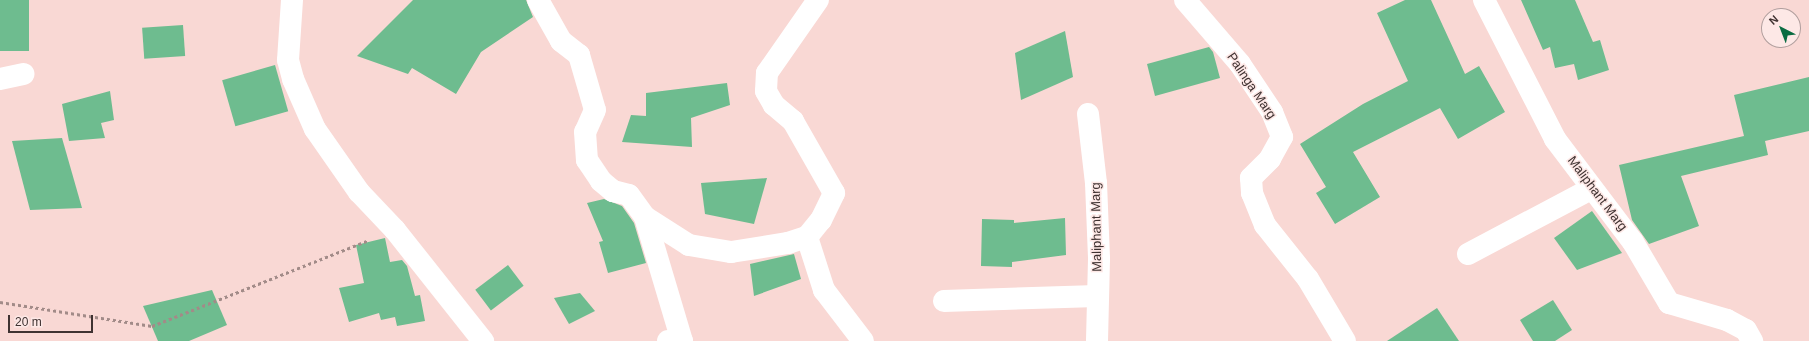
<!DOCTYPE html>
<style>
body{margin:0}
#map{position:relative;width:1809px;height:341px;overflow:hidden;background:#f9d8d4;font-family:Helvetica,sans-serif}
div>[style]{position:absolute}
.building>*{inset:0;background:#6ebc8f;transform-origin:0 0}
.path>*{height:2.5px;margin-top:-1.25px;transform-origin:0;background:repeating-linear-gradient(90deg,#a28b88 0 3px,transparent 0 6px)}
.minor>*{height:22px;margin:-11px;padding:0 11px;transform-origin:11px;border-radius:11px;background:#fff}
.secondary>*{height:22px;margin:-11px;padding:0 11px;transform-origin:11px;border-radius:11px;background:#fff}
span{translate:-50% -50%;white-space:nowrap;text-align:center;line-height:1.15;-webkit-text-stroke:3px #fde8e6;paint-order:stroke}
.street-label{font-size:13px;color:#3f3231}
.north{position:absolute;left:1761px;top:8px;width:40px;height:40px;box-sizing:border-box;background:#fde8e6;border:1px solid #b19f9e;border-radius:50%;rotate:318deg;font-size:11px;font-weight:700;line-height:16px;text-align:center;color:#3f3231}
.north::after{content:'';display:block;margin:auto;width:14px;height:18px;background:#0a6c42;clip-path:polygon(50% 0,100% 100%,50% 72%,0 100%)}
.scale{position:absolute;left:8px;top:315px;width:85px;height:18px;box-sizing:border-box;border:2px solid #3f3231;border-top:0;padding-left:5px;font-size:12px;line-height:14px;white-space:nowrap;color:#3f3231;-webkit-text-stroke:3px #fde8e6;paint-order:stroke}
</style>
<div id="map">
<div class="building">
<i style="left:0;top:0;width:29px;height:51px"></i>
<i style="clip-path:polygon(413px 0,526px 0,533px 17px,481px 52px,456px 94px,412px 68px,408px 74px,357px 56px)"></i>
<i style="clip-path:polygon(1405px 0,1431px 0,1465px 74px,1479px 66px,1505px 112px,1458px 139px,1440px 108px,1353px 152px,1380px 197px,1335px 224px,1316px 193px,1326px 187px,1300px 144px,1363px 104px,1408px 81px,1377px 13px)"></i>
<i style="clip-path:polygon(1521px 0,1575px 0,1593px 42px,1600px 40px,1609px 70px,1578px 80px,1574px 64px,1555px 68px,1550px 47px,1543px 50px)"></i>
<i style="left:183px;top:25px;width:31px;height:41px;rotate:86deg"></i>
<i style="clip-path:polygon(1065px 31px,1073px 77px,1021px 100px,1015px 53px)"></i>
<i style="clip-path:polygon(1209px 47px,1213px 52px,1220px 78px,1155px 96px,1147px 64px)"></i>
<i style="left:275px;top:65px;width:48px;height:55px;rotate:74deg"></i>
<i style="clip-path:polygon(1809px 77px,1809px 131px,1765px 141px,1768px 155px,1681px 176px,1699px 226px,1649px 244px,1632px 220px,1619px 165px,1744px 136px,1734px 95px)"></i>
<i style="clip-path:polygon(727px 83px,730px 105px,691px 118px,692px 147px,622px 142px,631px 115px,646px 116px,646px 93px)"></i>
<i style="clip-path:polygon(110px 91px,114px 120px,101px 123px,105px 138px,69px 141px,62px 104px)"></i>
<i style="clip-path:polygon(62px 138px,82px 208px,30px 210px,12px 141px)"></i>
<i style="clip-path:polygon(767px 178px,754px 224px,705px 214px,701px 183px)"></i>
<i style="clip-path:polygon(604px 199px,622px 206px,634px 223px,646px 263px,608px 273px,599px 242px,603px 241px,587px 203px)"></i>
<i style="clip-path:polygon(1592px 211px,1622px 253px,1577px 270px,1554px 238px)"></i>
<i style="clip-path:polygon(1065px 218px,1066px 255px,1012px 262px,1012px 267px,981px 266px,982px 219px,1014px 220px,1014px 223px)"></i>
<i style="clip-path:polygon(385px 238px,390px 262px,402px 260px,407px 266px,415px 296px,420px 295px,425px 321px,397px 326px,395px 317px,381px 320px,379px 313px,349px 322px,339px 288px,364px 283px,356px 245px)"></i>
<i style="clip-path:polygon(794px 254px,801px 279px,754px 296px,750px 264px)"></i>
<i style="left:508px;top:265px;width:26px;height:41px;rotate:53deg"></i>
<i style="clip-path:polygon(212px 290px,227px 325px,189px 341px,158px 341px,143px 306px)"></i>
<i style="clip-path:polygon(580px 293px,595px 311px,569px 324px,554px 298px)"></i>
<i style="clip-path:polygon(1553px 300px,1572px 330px,1555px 341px,1533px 341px,1520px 320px)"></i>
<i style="clip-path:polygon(1437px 308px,1459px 341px,1387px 341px)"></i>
</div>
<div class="path">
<i style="left:0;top:302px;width:154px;rotate:9deg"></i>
<i style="left:152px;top:326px;width:233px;rotate:-21.6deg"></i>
</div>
<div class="minor">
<i style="left:538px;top:0;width:47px;rotate:60.7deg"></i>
<i style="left:561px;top:41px;width:23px;rotate:38deg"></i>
<i style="left:579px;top:55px;width:57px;rotate:73.8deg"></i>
<i style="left:595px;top:110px;width:24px;rotate:114deg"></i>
<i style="left:585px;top:132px;width:28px;rotate:86deg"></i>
<i style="left:587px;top:160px;width:25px;rotate:56deg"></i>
<i style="left:601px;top:181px;width:16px;rotate:40deg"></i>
<i style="left:613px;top:191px;width:16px;rotate:14deg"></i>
<i style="left:629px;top:195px;width:27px;rotate:54deg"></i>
<i style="left:645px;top:217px;width:129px;rotate:73.4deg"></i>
<i style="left:682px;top:341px;width:14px;rotate:180deg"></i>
<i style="left:1185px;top:0;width:84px;rotate:49.3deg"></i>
<i style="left:1240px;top:64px;width:58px;rotate:56.3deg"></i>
<i style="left:1272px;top:112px;width:27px;rotate:68deg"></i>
<i style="left:1282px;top:137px;width:25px;rotate:119deg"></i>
<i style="left:1270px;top:159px;width:27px;rotate:135deg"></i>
<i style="left:1251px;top:178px;width:15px;rotate:86deg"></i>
<i style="left:1252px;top:193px;width:35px;rotate:68deg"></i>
<i style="left:1265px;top:225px;width:69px;rotate:51.5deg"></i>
<i style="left:1308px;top:279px;width:72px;rotate:59.2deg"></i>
<i style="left:1484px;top:0;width:156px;rotate:62.9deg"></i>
<i style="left:1555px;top:139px;width:129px;rotate:52.9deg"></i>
<i style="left:1633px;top:242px;width:71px;rotate:59.5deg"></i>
<i style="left:1669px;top:303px;width:60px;rotate:16.3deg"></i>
<i style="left:1727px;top:320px;width:21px;rotate:28deg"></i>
<i style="left:1746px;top:330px;width:13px;rotate:61deg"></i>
<i style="left:0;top:79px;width:24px;rotate:-12deg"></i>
<i style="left:1088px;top:114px;width:69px;rotate:83.4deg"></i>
<i style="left:1096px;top:183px;width:76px;rotate:87.7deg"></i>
<i style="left:1099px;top:259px;width:82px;rotate:91.4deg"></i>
<i style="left:645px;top:217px;width:52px;rotate:32.5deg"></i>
<i style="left:689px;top:245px;width:43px;rotate:9.5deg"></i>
<i style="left:731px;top:252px;width:58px;rotate:-9deg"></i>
<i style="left:788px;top:243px;width:20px;rotate:-18deg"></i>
<i style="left:807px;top:237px;width:22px;rotate:-51deg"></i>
<i style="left:821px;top:220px;width:30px;rotate:-64deg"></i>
<i style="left:834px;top:193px;width:83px;rotate:-119.7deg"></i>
<i style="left:793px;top:121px;width:25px;rotate:-140deg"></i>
<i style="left:774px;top:105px;width:16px;rotate:-120deg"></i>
<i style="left:766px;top:91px;width:18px;rotate:-87deg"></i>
<i style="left:767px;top:73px;width:89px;rotate:-55.1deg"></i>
<i style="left:807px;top:237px;width:56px;rotate:72.2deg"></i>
<i style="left:824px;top:290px;width:64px;rotate:52.6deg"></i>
<i style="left:1468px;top:254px;width:139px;rotate:-27.9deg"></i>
<i style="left:944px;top:301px;width:153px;rotate:-1.9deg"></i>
</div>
<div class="secondary">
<i style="left:292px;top:0;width:60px;rotate:93.8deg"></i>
<i style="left:288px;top:60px;width:20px;rotate:75deg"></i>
<i style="left:293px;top:79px;width:55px;rotate:66.3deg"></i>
<i style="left:315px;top:129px;width:77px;rotate:55.1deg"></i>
<i style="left:359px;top:192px;width:52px;rotate:46.5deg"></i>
<i style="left:395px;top:230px;width:142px;rotate:51.6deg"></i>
</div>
<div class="street-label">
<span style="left:1251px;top:86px;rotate:56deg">Palinga Marg</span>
<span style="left:1597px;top:194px;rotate:53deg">Maliphant Marg</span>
<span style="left:1097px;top:227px;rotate:-91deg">Maliphant Marg</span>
</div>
<div class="north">N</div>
<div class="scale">20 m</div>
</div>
